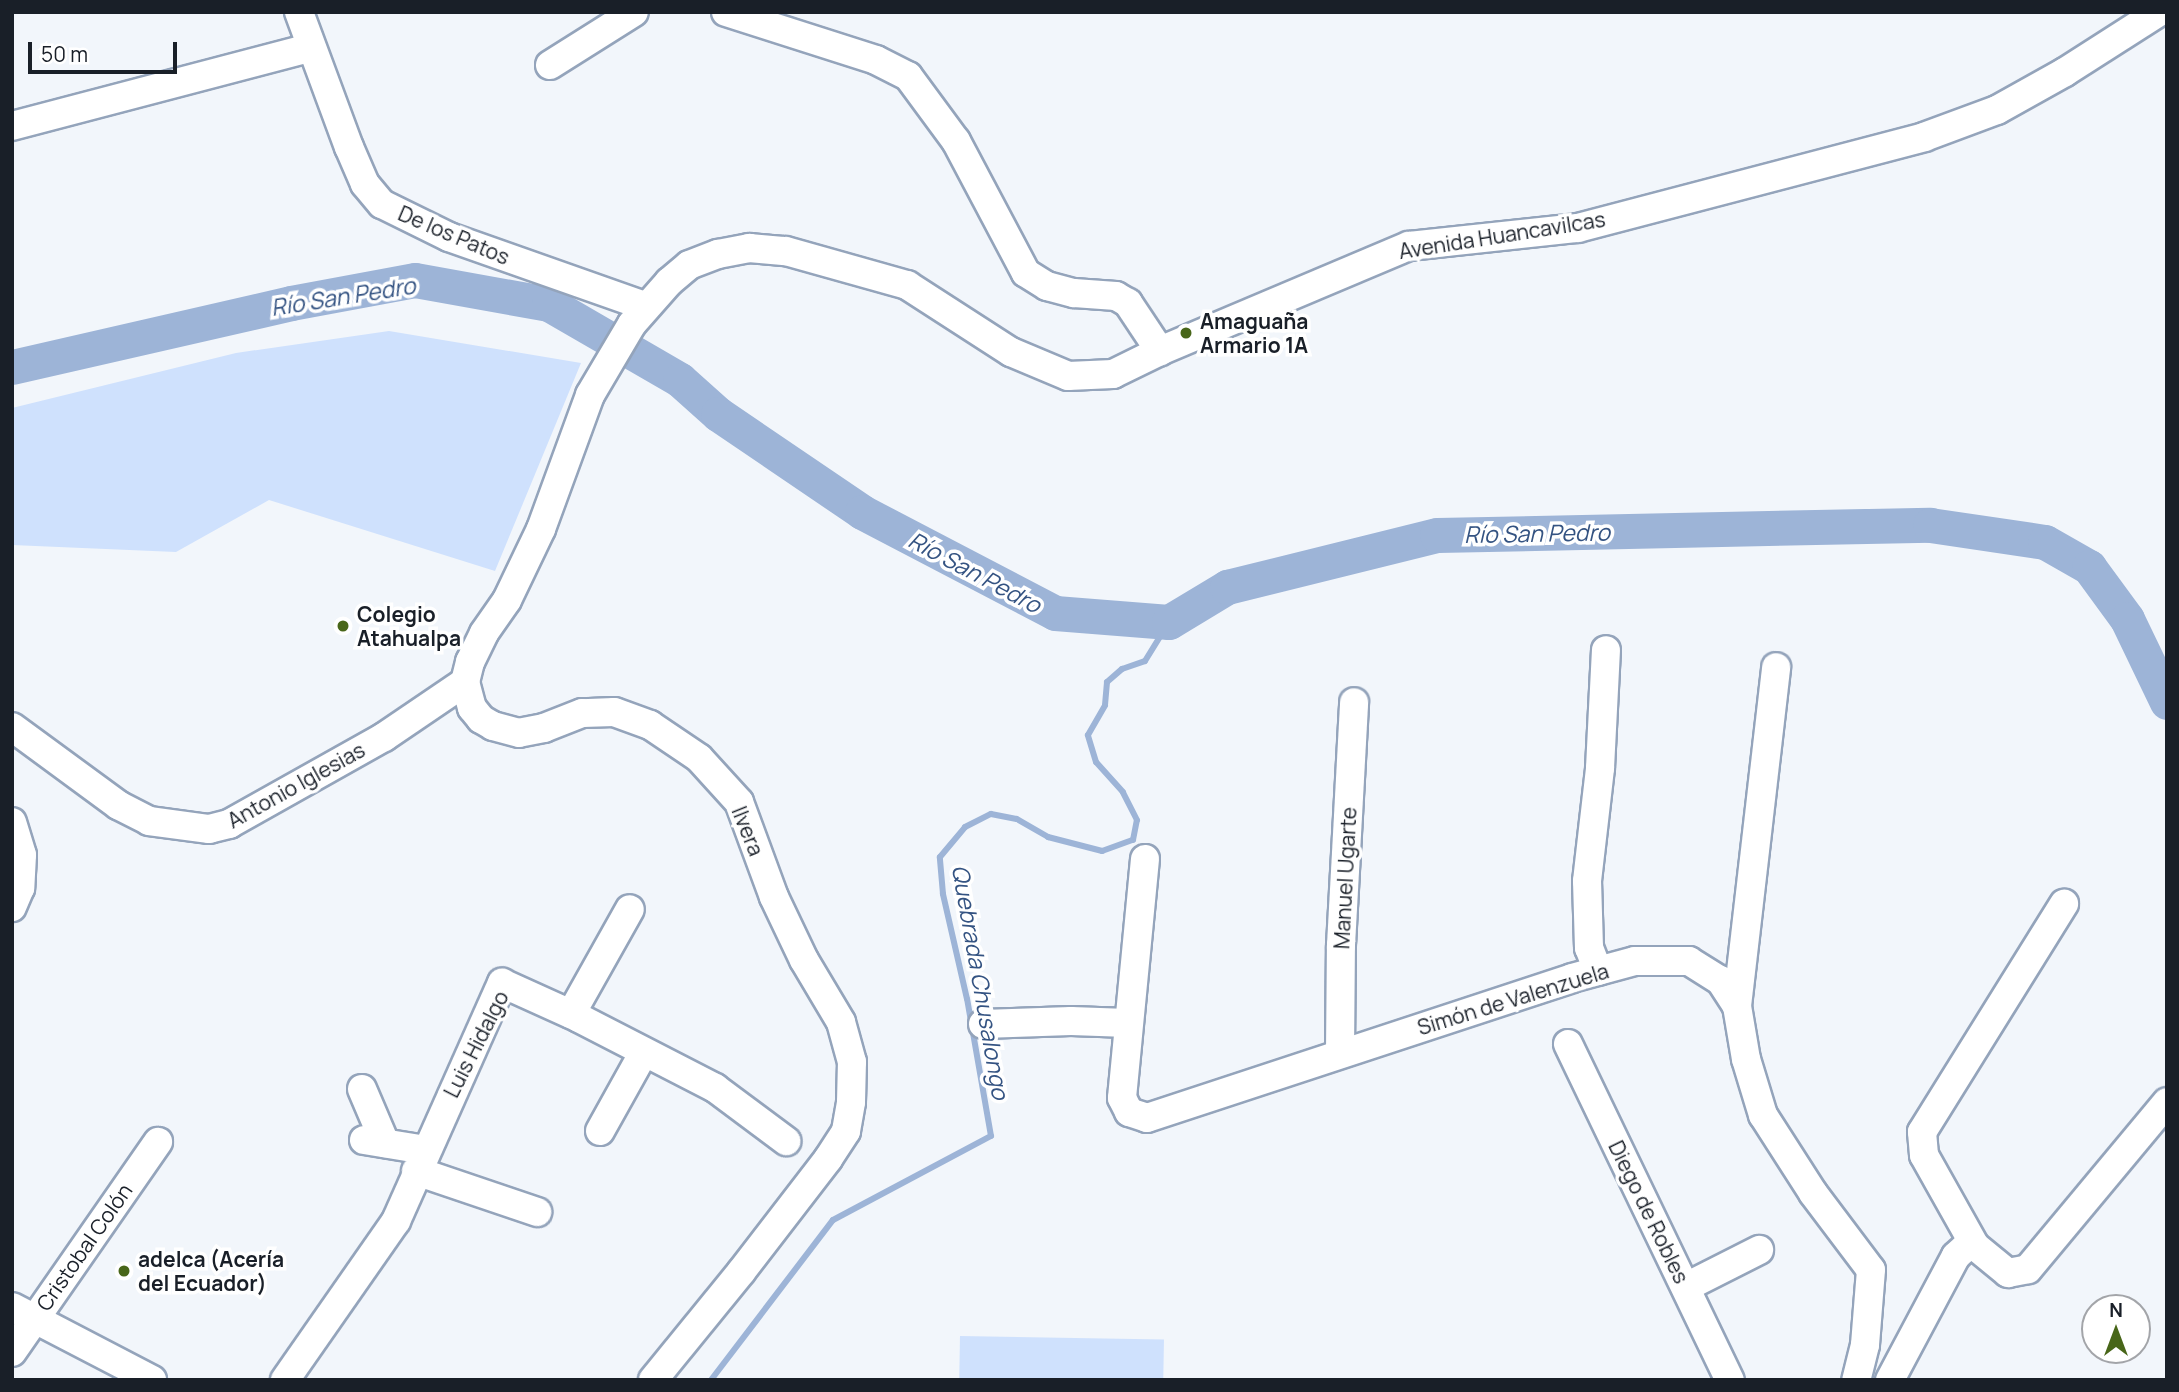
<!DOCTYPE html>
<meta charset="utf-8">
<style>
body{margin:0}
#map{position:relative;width:2179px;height:1392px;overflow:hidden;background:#f2f6fb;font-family:Manrope,sans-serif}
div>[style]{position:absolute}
.green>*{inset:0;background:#cfe1fd;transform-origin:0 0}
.stream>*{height:6px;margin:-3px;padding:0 3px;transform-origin:3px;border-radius:3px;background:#9db4d7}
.river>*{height:35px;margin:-17.5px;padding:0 17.5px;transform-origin:17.5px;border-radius:17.5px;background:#9db4d7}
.roads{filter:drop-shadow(2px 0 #94a4bb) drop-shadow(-2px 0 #94a4bb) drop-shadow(0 2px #94a4bb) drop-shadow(0 -2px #94a4bb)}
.minor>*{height:28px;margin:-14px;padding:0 14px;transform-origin:14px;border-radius:14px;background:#fff}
.dots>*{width:19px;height:19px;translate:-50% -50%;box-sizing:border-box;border:4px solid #fff;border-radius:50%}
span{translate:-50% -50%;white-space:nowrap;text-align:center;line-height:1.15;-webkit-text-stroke:7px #fff;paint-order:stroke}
.street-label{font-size:21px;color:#191f28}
.poi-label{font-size:21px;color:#191f28;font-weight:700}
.left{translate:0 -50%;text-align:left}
.water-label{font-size:23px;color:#345382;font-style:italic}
.frame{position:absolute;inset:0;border:14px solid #191f28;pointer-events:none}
.north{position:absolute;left:2081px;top:1294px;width:70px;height:70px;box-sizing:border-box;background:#fff;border:2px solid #a3a5a9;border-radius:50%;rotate:0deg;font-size:19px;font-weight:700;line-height:28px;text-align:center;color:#191f28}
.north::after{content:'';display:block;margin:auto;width:24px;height:32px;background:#486619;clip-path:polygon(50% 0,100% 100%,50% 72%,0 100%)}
.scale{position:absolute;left:28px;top:42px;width:149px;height:32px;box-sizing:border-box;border:4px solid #191f28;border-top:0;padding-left:9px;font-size:21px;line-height:24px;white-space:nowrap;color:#191f28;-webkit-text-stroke:5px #fff;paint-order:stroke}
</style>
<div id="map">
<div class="green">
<i style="clip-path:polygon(389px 331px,581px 363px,495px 571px,269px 500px,176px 552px,12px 545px,12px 408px,236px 353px)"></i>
<i style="left:960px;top:1336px;width:204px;height:44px;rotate:1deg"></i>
</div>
<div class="stream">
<i style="left:711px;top:1380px;width:201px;rotate:-52.7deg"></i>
<i style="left:833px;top:1220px;width:179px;rotate:-28deg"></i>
<i style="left:991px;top:1136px;width:139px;rotate:-99.9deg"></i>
<i style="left:967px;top:999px;width:108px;rotate:-102.9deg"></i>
<i style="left:943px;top:894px;width:37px;rotate:-95deg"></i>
<i style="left:940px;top:857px;width:39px;rotate:-50deg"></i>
<i style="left:965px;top:827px;width:29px;rotate:-27deg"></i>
<i style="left:991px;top:814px;width:26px;rotate:11deg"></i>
<i style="left:1017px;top:819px;width:36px;rotate:30deg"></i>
<i style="left:1048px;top:837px;width:56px;rotate:14.5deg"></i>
<i style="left:1102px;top:851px;width:33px;rotate:-20deg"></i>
<i style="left:1133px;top:840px;width:20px;rotate:-79deg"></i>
<i style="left:1137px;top:820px;width:31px;rotate:-117deg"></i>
<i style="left:1123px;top:792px;width:40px;rotate:-132deg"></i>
<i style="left:1096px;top:762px;width:28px;rotate:-107deg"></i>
<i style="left:1088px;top:735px;width:34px;rotate:-60deg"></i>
<i style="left:1105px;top:705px;width:23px;rotate:-85deg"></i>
<i style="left:1107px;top:682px;width:20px;rotate:-41deg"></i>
<i style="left:1122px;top:669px;width:24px;rotate:-19deg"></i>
<i style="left:1145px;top:661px;width:46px;rotate:-58.4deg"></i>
</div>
<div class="river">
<i style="left:12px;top:367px;width:286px;rotate:-12.9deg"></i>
<i style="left:291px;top:303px;width:126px;rotate:-10.5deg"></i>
<i style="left:415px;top:280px;width:136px;rotate:10.2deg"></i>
<i style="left:549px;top:304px;width:151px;rotate:30.1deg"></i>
<i style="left:680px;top:380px;width:51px;rotate:41.8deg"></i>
<i style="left:718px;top:414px;width:174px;rotate:34.2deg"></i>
<i style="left:862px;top:512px;width:218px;rotate:27.6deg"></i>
<i style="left:1055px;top:613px;width:114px;rotate:4.5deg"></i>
<i style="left:1169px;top:622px;width:68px;rotate:-31.1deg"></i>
<i style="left:1227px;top:587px;width:216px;rotate:-13.9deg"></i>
<i style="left:1437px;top:535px;width:493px;rotate:-1.2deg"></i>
<i style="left:1930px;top:525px;width:116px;rotate:8.4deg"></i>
<i style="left:2045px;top:542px;width:51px;rotate:29.6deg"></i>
<i style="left:2089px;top:567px;width:64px;rotate:53.8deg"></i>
<i style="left:2127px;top:619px;width:92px;rotate:64.3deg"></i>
</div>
<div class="roads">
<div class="minor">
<i style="left:299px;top:12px;width:144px;rotate:69.7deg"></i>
<i style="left:349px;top:147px;width:40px;rotate:66.6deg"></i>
<i style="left:365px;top:184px;width:26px;rotate:50deg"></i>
<i style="left:382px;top:204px;width:75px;rotate:26.2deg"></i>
<i style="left:449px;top:237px;width:208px;rotate:19.4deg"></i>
<i style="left:726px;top:12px;width:157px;rotate:17.7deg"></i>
<i style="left:876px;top:60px;width:36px;rotate:27deg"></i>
<i style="left:908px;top:76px;width:81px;rotate:53.6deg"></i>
<i style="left:956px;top:141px;width:149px;rotate:62.1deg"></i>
<i style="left:1026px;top:273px;width:25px;rotate:32deg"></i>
<i style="left:1047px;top:286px;width:28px;rotate:15deg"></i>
<i style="left:1074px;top:293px;width:42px;rotate:4.1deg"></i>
<i style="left:1116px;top:296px;width:14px;rotate:30deg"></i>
<i style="left:1128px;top:303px;width:58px;rotate:56.3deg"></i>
<i style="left:550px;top:65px;width:99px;rotate:-32.2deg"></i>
<i style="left:12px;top:126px;width:308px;rotate:-14.7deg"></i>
<i style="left:12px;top:727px;width:132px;rotate:36.3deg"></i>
<i style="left:118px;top:805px;width:35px;rotate:27deg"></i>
<i style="left:149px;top:821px;width:61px;rotate:7.6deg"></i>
<i style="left:209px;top:829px;width:21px;rotate:-14deg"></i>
<i style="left:229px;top:824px;width:178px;rotate:-29.3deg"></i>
<i style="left:384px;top:737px;width:98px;rotate:-34.2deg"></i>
<i style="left:12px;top:822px;width:34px;rotate:73deg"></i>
<i style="left:22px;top:855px;width:33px;rotate:93deg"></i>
<i style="left:20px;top:888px;width:21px;rotate:113deg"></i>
<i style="left:1145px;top:859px;width:240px;rotate:95.5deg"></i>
<i style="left:1122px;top:1098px;width:16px;rotate:63deg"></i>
<i style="left:1129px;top:1112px;width:19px;rotate:18deg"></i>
<i style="left:1147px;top:1118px;width:447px;rotate:-18.2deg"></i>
<i style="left:1572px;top:978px;width:65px;rotate:-15.1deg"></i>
<i style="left:1635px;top:961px;width:54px"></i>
<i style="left:1689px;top:961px;width:36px;rotate:32deg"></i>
<i style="left:1720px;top:980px;width:31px;rotate:57deg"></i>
<i style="left:1737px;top:1006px;width:54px;rotate:80.4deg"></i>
<i style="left:1746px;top:1059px;width:59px;rotate:73.1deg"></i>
<i style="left:1763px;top:1115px;width:93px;rotate:57.3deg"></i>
<i style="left:1813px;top:1193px;width:96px;rotate:53deg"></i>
<i style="left:1871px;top:1270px;width:75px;rotate:94.6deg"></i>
<i style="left:1865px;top:1345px;width:36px;rotate:104deg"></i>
<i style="left:1598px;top:971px;width:25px;rotate:-111deg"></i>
<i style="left:1589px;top:948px;width:67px;rotate:-91.7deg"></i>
<i style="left:1587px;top:881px;width:114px;rotate:-83.4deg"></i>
<i style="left:1600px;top:768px;width:118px;rotate:-87.1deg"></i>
<i style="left:1737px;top:1006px;width:341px;rotate:-83.4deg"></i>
<i style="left:571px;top:1014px;width:120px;rotate:-60.7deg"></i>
<i style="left:983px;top:1024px;width:88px;rotate:-2deg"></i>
<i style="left:1071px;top:1021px;width:57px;rotate:2deg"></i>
<i style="left:1568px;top:1044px;width:373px;rotate:64.3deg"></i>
<i style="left:1340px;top:1053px;width:108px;rotate:-89.5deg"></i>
<i style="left:1341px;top:945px;width:243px;rotate:-86.9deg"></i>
<i style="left:362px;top:1089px;width:59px;rotate:66.9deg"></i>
<i style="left:600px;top:1131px;width:90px;rotate:-60.9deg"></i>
<i style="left:364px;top:1140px;width:63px;rotate:9.2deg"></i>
<i style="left:416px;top:1171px;width:128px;rotate:18.7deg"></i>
<i style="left:1975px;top:1246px;width:104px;rotate:-119.3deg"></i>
<i style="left:1924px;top:1155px;width:23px;rotate:-95deg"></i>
<i style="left:1922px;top:1132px;width:269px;rotate:-58.1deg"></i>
<i style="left:1686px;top:1287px;width:82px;rotate:-26.9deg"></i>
<i style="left:12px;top:1307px;width:158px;rotate:27.5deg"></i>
<i style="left:12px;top:1352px;width:256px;rotate:-55.2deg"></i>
<i style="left:285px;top:1380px;width:194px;rotate:-55.1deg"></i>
<i style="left:396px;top:1221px;width:261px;rotate:-66deg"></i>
<i style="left:502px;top:983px;width:85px;rotate:24.4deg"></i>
<i style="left:579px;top:1018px;width:153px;rotate:27.2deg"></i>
<i style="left:715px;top:1088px;width:89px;rotate:36.7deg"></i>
<i style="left:653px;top:1380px;width:139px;rotate:-50.8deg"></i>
<i style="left:741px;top:1272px;width:143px;rotate:-52.4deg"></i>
<i style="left:828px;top:1159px;width:33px;rotate:-57deg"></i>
<i style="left:846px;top:1131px;width:29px;rotate:-80deg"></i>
<i style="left:851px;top:1102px;width:40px;rotate:-88.6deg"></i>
<i style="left:852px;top:1062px;width:41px;rotate:-105.4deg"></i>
<i style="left:841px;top:1022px;width:72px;rotate:-120.8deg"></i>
<i style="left:804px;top:960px;width:70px;rotate:-115.5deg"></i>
<i style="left:774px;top:897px;width:101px;rotate:-110.2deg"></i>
<i style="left:739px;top:802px;width:59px;rotate:-132.3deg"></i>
<i style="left:699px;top:758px;width:59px;rotate:-146deg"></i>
<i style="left:650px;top:725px;width:38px;rotate:-160deg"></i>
<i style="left:614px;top:712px;width:32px;rotate:178deg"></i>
<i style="left:582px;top:713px;width:41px;rotate:158.5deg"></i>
<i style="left:544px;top:728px;width:25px;rotate:169deg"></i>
<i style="left:519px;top:733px;width:27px;rotate:-165deg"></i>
<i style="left:493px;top:726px;width:14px;rotate:-150deg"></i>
<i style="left:481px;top:719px;width:14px;rotate:-129deg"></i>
<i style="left:472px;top:708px;width:27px;rotate:-105deg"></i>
<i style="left:465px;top:682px;width:21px;rotate:-76deg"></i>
<i style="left:470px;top:662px;width:32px;rotate:-64deg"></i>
<i style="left:484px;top:633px;width:40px;rotate:-55.1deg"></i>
<i style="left:507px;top:600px;width:79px;rotate:-64.4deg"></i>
<i style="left:541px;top:529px;width:143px;rotate:-69.9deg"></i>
<i style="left:590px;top:395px;width:82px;rotate:-59.4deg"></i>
<i style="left:632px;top:324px;width:56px;rotate:-48.6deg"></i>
<i style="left:669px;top:282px;width:26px;rotate:-40deg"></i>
<i style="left:689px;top:265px;width:31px;rotate:-21deg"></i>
<i style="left:718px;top:254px;width:32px;rotate:-11deg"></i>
<i style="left:749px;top:248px;width:37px;rotate:5deg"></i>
<i style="left:786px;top:251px;width:126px;rotate:15.7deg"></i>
<i style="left:907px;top:285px;width:124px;rotate:32.8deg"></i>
<i style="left:1011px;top:352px;width:62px;rotate:22.8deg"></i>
<i style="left:1068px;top:376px;width:45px;rotate:-2.5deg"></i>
<i style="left:1113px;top:374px;width:52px;rotate:-26.1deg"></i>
<i style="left:1160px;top:351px;width:270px;rotate:-22.9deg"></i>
<i style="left:1409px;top:246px;width:170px;rotate:-6.1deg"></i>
<i style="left:1578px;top:228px;width:358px;rotate:-14.7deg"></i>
<i style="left:1924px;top:137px;width:78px;rotate:-20.3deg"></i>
<i style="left:1997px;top:110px;width:78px;rotate:-29.2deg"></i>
<i style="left:2065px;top:72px;width:112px;rotate:-32.6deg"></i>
<i style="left:1890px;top:1380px;width:140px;rotate:-62deg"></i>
<i style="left:1956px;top:1256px;width:12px;rotate:-42deg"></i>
<i style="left:1965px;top:1248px;width:10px;rotate:-11deg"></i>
<i style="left:1975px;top:1246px;width:43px;rotate:39.3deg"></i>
<i style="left:2008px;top:1273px;width:20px;rotate:-11deg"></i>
<i style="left:2028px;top:1269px;width:217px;rotate:-50.2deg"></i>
</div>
</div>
<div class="dots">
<i style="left:1186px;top:333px;background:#486619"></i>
<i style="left:343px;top:626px;background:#486619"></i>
<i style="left:124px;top:1271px;background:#486619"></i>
</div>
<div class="street-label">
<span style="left:454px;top:235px;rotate:23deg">De los Patos</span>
<span style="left:1502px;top:235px;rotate:-9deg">Avenida Huancavilcas</span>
<span style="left:296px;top:785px;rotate:-29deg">Antonio Iglesias</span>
<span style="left:748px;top:831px;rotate:68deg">Ilvera</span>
<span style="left:1345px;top:878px;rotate:-87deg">Manuel Ugarte</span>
<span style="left:1513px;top:999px;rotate:-17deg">Simón de Valenzuela</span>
<span style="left:476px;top:1044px;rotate:-63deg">Luis Hidalgo</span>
<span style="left:1649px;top:1212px;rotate:64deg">Diego de Robles</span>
<span style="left:84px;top:1247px;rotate:-55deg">Cristobal Colón</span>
</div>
<div class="poi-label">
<span class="left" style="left:1200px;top:333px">Amaguaña<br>Armario 1A</span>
<span class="left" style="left:357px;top:626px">Colegio<br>Atahualpa</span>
<span class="left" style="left:138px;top:1271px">adelca (Acería<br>del Ecuador)</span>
</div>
<div class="water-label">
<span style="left:343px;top:296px;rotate:-9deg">Río San Pedro</span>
<span style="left:1537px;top:533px;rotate:-1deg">Río San Pedro</span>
<span style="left:975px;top:572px;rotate:28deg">Río San Pedro</span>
<span style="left:981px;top:982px;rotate:80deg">Quebrada Chusalongo</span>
</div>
<div class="frame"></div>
<div class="north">N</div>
<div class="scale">50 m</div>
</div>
